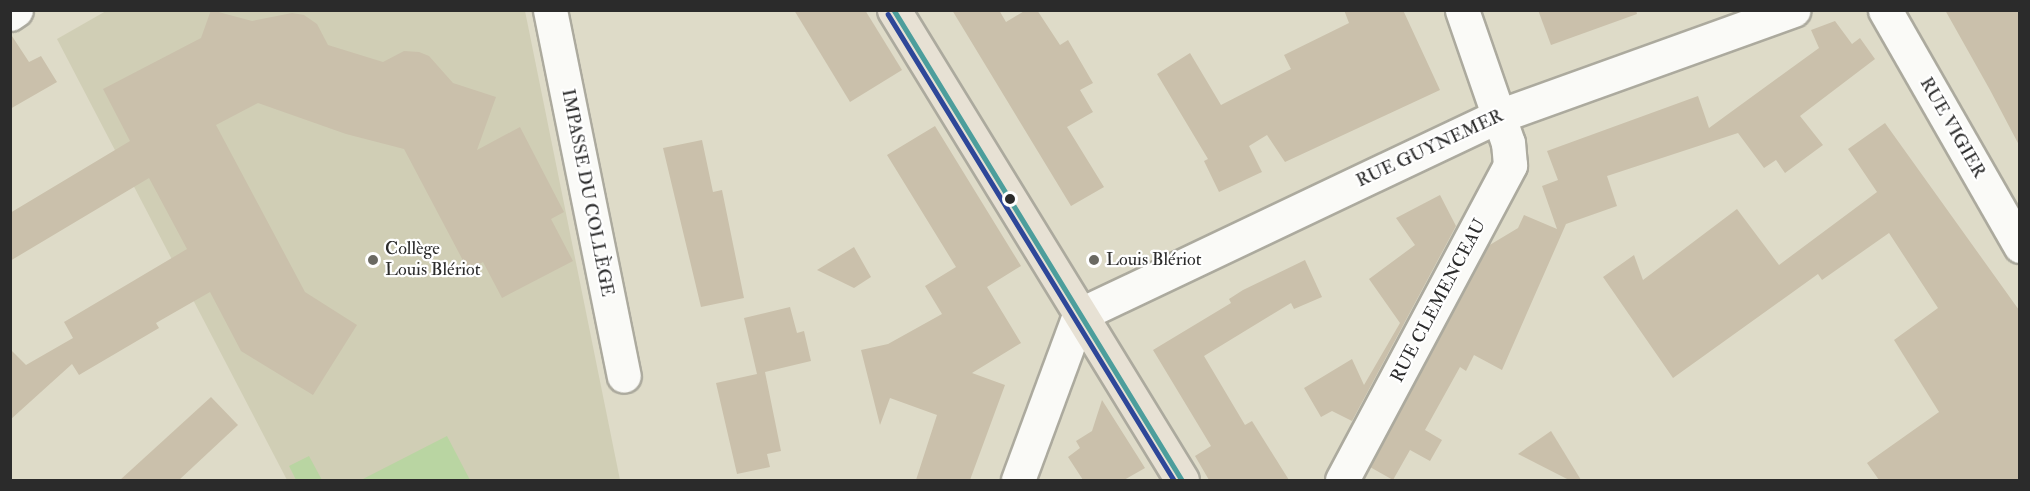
<!DOCTYPE html>
<meta charset="utf-8">
<style>
body{margin:0}
#map{position:relative;width:2030px;height:491px;overflow:hidden;background:#dedbc8;font-family:"IM FELL Double Pica",serif}
div>[style]{position:absolute}
.built>*{inset:0;background:#d0ceb5}
.green>*{inset:0;background:#b9d5a2}
.building>*{inset:0;background:#cac0ab}
.roads{filter:drop-shadow(2px 0 #acaa9e) drop-shadow(-2px 0 #acaa9e) drop-shadow(0 2px #acaa9e) drop-shadow(0 -2px #acaa9e)}
.minor>*{height:33px;margin:-16.5px;padding:0 16.5px;transform-origin:16.5px;border-radius:16.5px;background:#fafaf7}
.major>*{height:33px;margin:-16.5px;padding:0 16.5px;transform-origin:16.5px;border-radius:16.5px;background:#e7e1d4}
.bus-1>*{height:4.5px;margin:-2.25px;padding:0 2.25px;transform-origin:2.25px;border-radius:2.25px;background:#4c9e9c}
.bus-2>*{height:4.5px;margin:-2.25px;padding:0 2.25px;transform-origin:2.25px;border-radius:2.25px;background:#2e4799}
.dots>*{width:16px;height:16px;translate:-50% -50%;box-sizing:border-box;border:3px solid #fff;border-radius:50%}
span{translate:-50% -50%;white-space:nowrap;text-align:center;line-height:1.15;-webkit-text-stroke:4.5px #fff;paint-order:stroke}
.street-label{font-size:18px;color:#2b2b2b}
.poi-label{font-size:18px;color:#2b2b2b}
.left{translate:0 -50%;text-align:left}
.frame{position:absolute;inset:0;border:12px solid #2b2b2b;pointer-events:none}
</style>
<div id="map">
<div class="built">
<i style="clip-path:polygon(106px 11px,525px 11px,620px 480px,287px 480px,57px 39px)"></i>
</div>
<div class="green">
<i style="clip-path:polygon(447px 436px,470px 480px,361px 480px)"></i>
<i style="clip-path:polygon(309px 456px,322px 480px,296px 480px,289px 466px)"></i>
</div>
<div class="building">
<i style="clip-path:polygon(211px 10px,252px 21px,292px 13px,304px 15px,317px 24px,328px 45px,383px 62px,404px 51px,419px 52px,429px 56px,453px 83px,496px 97px,477px 150px,520px 127px,564px 212px,551px 219px,573px 261px,502px 298px,483px 262px,468px 270px,404px 149px,346px 134px,258px 103px,216px 125px,305px 292px,357px 325px,313px 395px,241px 351px,210px 292px,156px 323px,159px 328px,79px 375px,72px 364px,10px 420px,10px 349px,26px 365px,73px 338px,64px 322px,187px 249px,149px 178px,10px 261px,10px 213px,130px 141px,103px 89px,201px 38px)"></i>
<i style="clip-path:polygon(794px 10px,865px 10px,902px 70px,850px 102px)"></i>
<i style="clip-path:polygon(952px 10px,999px 10px,1006px 22px,1026px 10px,1037px 10px,1060px 45px,1068px 40px,1093px 83px,1080px 90px,1093px 112px,1067px 127px,1104px 187px,1071px 206px)"></i>
<i style="clip-path:polygon(1344px 10px,1403px 10px,1440px 90px,1285px 162px,1267px 135px,1249px 146px,1262px 172px,1219px 192px,1204px 161px,1208px 159px,1157px 74px,1190px 53px,1221px 105px,1291px 69px,1284px 55px,1349px 23px)"></i>
<i style="clip-path:polygon(1538px 10px,1636px 10px,1637px 14px,1551px 45px)"></i>
<i style="clip-path:polygon(1945px 10px,2019px 10px,2019px 145px,1990px 90px)"></i>
<i style="clip-path:polygon(1835px 21px,1852px 44px,1860px 38px,1875px 59px,1800px 116px,1823px 145px,1785px 173px,1776px 160px,1764px 168px,1738px 133px,1607px 176px,1617px 206px,1566px 224px,1502px 370px,1474px 355px,1466px 371px,1460px 367px,1425px 430px,1442px 440px,1430px 461px,1410px 450px,1393px 480px,1370px 467px,1488px 246px,1518px 228px,1524px 215px,1557px 229px,1542px 186px,1558px 180px,1547px 151px,1698px 96px,1709px 128px,1819px 48px,1811px 30px)"></i>
<i style="clip-path:polygon(10px 33px,29px 62px,41px 56px,57px 82px,10px 109px)"></i>
<i style="clip-path:polygon(1885px 123px,2019px 310px,2019px 480px,1879px 480px,1867px 463px,1939px 412px,1894px 340px,1938px 308px,1889px 233px,1822px 280px,1818px 274px,1673px 378px,1603px 277px,1634px 255px,1643px 280px,1737px 209px,1779px 265px,1877px 192px,1848px 149px)"></i>
<i style="clip-path:polygon(935px 126px,1021px 266px,987px 287px,1021px 343px,972px 373px,1005px 385px,970px 480px,916px 480px,937px 415px,890px 398px,880px 425px,861px 350px,888px 344px,942px 314px,925px 286px,956px 267px,887px 155px)"></i>
<i style="clip-path:polygon(702px 140px,713px 192px,722px 190px,744px 298px,701px 307px,663px 148px)"></i>
<i style="clip-path:polygon(1440px 195px,1456px 226px,1352px 421px,1332px 411px,1321px 417px,1304px 388px,1352px 359px,1364px 385px,1400px 323px,1369px 279px,1415px 245px,1396px 218px)"></i>
<i style="clip-path:polygon(854px 247px,871px 277px,854px 288px,817px 270px)"></i>
<i style="clip-path:polygon(1305px 260px,1322px 297px,1294px 309px,1291px 303px,1204px 356px,1245px 425px,1252px 421px,1289px 480px,1209px 480px,1195px 456px,1211px 446px,1153px 350px,1231px 303px,1229px 299px,1243px 290px)"></i>
<i style="clip-path:polygon(790px 307px,797px 333px,804px 331px,811px 361px,765px 372px,781px 451px,767px 454px,770px 467px,737px 474px,716px 383px,757px 374px,744px 318px)"></i>
<i style="clip-path:polygon(211px 397px,238px 425px,179px 480px,120px 480px)"></i>
<i style="clip-path:polygon(1102px 400px,1145px 468px,1124px 480px,1083px 480px,1068px 457px,1080px 448px,1076px 441px,1092px 431px)"></i>
<i style="clip-path:polygon(1551px 431px,1581px 480px,1569px 480px,1518px 454px)"></i>
</div>
<div class="roads">
<div class="minor">
<i style="left:550px;top:10px;width:373px;rotate:78.6deg"></i>
<i style="left:1885px;top:10px;width:272px;rotate:60.2deg"></i>
<i style="left:10px;top:14px;width:7px;rotate:-34deg"></i>
<i style="left:1018px;top:480px;width:176px;rotate:-69.7deg"></i>
<i style="left:1079px;top:315px;width:465px;rotate:-25.4deg"></i>
<i style="left:1499px;top:116px;width:313px;rotate:-19.8deg"></i>
<i style="left:1342px;top:480px;width:357px;rotate:-61.9deg"></i>
<i style="left:1510px;top:165px;width:22px;rotate:-95deg"></i>
<i style="left:1508px;top:143px;width:141px;rotate:-109.1deg"></i>
</div>
<div class="major">
<i style="left:894px;top:10px;width:551px;rotate:58.5deg"></i>
</div>
</div>
<div class="bus-1">
<i style="left:894px;top:10px;width:551px;rotate:58.5deg"></i>
</div>
<div class="bus-2">
<i style="left:888px;top:14px;width:547px;rotate:58.46deg"></i>
</div>
<div class="dots">
<i style="left:1010px;top:199px;background:#2b2b2b"></i>
<i style="left:373px;top:260px;background:#6a6962"></i>
<i style="left:1094px;top:260px;background:#6a6962"></i>
</div>
<div class="street-label">
<span style="left:1952px;top:128px;rotate:60deg">RUE VIGIER</span>
<span style="left:1430px;top:149px;rotate:-25deg">RUE GUYNEMER</span>
<span style="left:587px;top:193px;rotate:79deg">IMPASSE DU COLLÈGE</span>
<span style="left:1439px;top:301px;rotate:-62deg">RUE CLEMENCEAU</span>
</div>
<div class="poi-label">
<span class="left" style="left:385px;top:260px">Collège<br>Louis Blériot</span>
<span class="left" style="left:1106px;top:260px">Louis Blériot</span>
</div>
<div class="frame"></div>
</div>
